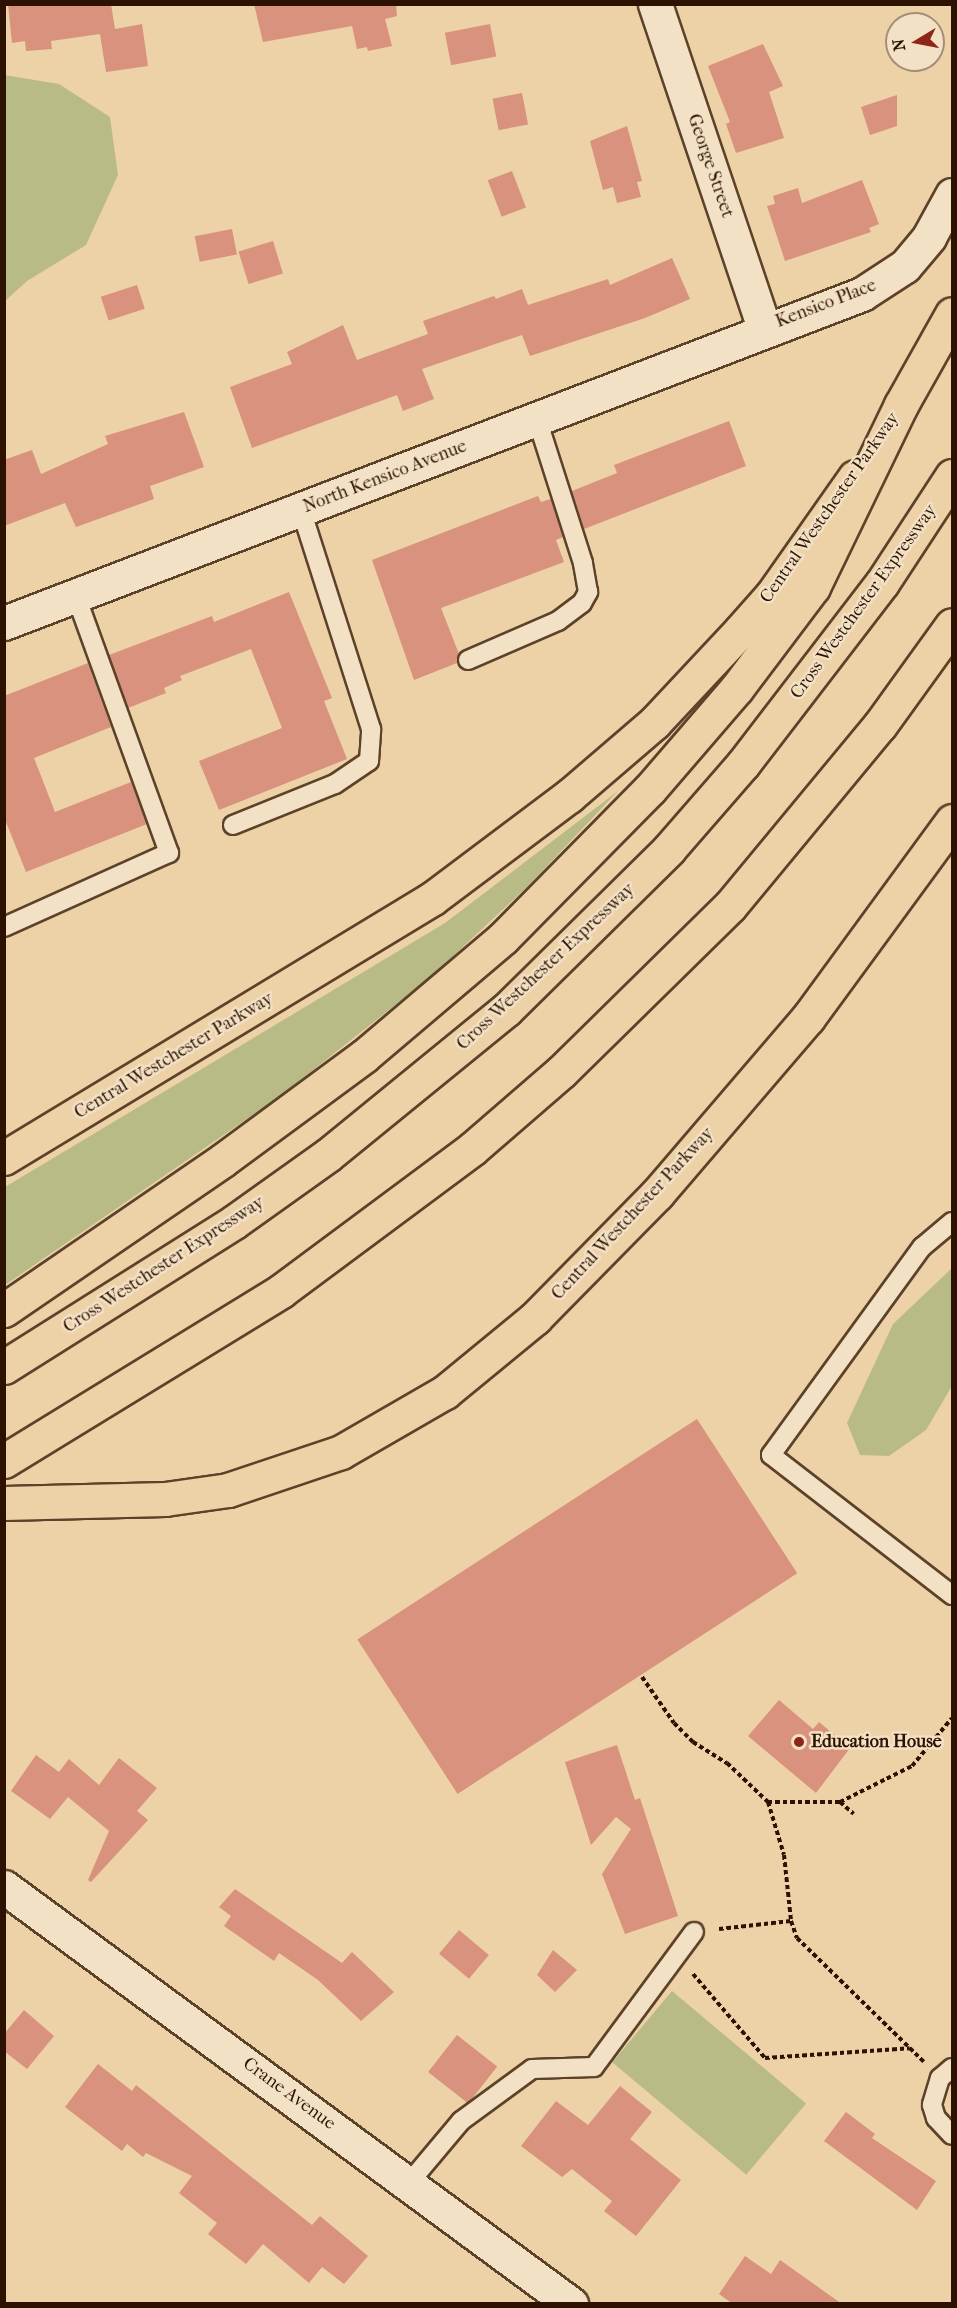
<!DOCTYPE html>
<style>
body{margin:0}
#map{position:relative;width:957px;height:2308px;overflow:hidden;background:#edd1a7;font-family:"IM FELL French Canon",serif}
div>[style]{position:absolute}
.green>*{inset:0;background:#b9bb87;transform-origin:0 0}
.building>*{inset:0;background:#d8927e;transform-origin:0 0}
.path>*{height:4px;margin-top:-2px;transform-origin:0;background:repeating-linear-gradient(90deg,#2d1201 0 4.5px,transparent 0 7.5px)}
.roads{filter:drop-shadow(2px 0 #5d422a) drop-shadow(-2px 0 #5d422a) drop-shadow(0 2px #5d422a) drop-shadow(0 -2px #5d422a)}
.lane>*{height:18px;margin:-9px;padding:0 9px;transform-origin:9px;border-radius:9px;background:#f3e1c6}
.street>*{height:33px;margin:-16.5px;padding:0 16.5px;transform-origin:16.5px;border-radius:16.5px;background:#f3e1c6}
.secondary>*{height:33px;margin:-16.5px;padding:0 16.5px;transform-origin:16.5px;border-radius:16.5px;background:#f3e1c6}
.primary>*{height:33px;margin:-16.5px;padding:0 16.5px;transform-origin:16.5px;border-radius:16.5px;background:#edd1a7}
.highway>*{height:33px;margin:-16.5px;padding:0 16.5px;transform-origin:16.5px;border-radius:16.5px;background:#edd1a7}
.dots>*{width:16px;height:16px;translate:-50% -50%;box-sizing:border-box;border:3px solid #f3e1c6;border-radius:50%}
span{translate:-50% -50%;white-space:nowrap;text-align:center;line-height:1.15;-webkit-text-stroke:5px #f3e1c6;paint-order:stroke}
.street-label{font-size:18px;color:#2d1201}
.poi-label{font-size:18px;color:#2d1201;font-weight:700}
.left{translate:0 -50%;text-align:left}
.frame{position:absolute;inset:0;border:6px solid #2d1201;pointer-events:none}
.north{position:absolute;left:885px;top:12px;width:60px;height:60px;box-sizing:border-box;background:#f3e1c6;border:2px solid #a48e77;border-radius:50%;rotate:260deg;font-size:16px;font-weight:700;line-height:24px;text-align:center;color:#2d1201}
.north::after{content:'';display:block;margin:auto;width:21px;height:27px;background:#8f2418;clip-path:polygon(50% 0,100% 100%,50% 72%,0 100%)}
</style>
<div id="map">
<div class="green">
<i style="clip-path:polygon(4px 75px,59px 84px,110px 117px,118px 175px,86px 245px,27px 281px,5px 301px)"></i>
<i style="clip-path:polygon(618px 791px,528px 886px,433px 975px,279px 1097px,5px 1285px,5px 1187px,445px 923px)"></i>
<i style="clip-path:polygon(952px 1268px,952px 1386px,926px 1430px,889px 1456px,860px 1455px,847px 1423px,893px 1324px)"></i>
<i style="left:672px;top:1991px;width:175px;height:93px;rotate:40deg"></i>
</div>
<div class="building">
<i style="clip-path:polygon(8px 4px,111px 4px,115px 29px,142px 24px,148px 66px,106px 72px,100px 34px,51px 41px,52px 49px,26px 51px,25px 41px,12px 43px)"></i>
<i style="clip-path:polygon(254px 4px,396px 4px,397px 16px,385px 19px,392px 46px,368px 51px,367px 47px,357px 49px,352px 26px,263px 42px)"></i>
<i style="left:490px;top:24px;width:33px;height:46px;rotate:79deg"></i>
<i style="clip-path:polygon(763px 44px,783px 86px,769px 92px,784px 138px,736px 153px,726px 124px,730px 122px,708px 66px)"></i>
<i style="left:522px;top:93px;width:32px;height:30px;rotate:79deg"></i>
<i style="clip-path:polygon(897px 95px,897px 126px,870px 135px,861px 107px)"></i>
<i style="clip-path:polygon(627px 126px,642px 181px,637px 182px,641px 197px,617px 203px,613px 187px,603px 190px,590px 141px)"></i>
<i style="left:512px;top:171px;width:39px;height:26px;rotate:69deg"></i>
<i style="clip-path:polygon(862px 180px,879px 224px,869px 228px,871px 232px,785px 261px,767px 206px,775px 204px,773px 196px,798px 188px,802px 203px)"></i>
<i style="left:232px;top:229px;width:26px;height:38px;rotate:79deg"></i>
<i style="left:273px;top:241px;width:34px;height:36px;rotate:73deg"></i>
<i style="clip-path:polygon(672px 258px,690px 299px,645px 318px,530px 356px,522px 335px,422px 369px,434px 399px,403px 411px,397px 395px,252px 448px,230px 387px,292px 364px,287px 352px,343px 325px,357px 360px,428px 334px,423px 321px,494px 296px,496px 299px,522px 289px,528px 305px,608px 279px,610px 285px)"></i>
<i style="left:137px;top:285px;width:25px;height:38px;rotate:72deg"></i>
<i style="clip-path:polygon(184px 412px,204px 467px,150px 486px,154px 499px,76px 527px,65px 503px,4px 526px,4px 460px,32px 450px,41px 474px,108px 444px,105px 436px)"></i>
<i style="clip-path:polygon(729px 421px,746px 466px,584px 529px,572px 491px,617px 473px,614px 465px)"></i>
<i style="clip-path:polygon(538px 496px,541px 502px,551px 499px,563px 537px,556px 540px,564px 562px,441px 608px,459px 654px,457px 663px,414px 680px,372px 560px)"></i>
<i style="clip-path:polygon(289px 592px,332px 698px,324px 701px,347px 759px,219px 810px,199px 761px,282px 728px,251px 649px,180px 676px,182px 680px,164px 688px,166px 693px,128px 708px,109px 655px,212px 616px,214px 622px)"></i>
<i style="clip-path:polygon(88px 663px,111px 727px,34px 758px,55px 812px,131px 782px,147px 824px,26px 872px,4px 817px,4px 696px)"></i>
<i style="left:697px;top:1419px;width:184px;height:405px;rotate:57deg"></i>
<i style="clip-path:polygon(779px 1700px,813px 1729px,819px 1722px,850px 1748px,816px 1793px,748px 1736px)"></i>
<i style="clip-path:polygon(617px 1745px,635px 1800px,640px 1798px,678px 1916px,625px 1934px,602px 1874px,631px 1829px,616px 1817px,591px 1845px,565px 1762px)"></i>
<i style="clip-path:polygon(36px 1755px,59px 1772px,69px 1759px,99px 1785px,119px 1758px,157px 1788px,137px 1811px,148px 1820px,91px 1882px,88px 1880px,109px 1831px,68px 1797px,50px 1819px,11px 1791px)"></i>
<i style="clip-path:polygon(235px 1889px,342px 1963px,352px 1952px,394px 1992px,361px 2021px,318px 1980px,279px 1953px,274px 1961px,224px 1926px,231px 1916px,219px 1907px)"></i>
<i style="left:459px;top:1930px;width:39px;height:31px;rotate:40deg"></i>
<i style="clip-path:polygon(553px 1950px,577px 1970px,555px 1992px,537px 1975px)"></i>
<i style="clip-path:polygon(24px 2010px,54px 2036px,27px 2069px,4px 2051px,4px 2034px)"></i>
<i style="left:457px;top:2035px;width:51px;height:47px;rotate:38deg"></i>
<i style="clip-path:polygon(98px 2064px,132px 2091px,136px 2085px,312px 2225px,320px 2216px,368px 2256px,344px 2284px,322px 2267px,309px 2283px,263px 2244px,246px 2264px,208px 2234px,217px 2223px,179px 2193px,192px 2176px,146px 2153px,143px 2157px,127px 2144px,122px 2151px,65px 2107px)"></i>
<i style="clip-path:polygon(620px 2086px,652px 2112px,630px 2139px,681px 2180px,636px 2236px,604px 2211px,612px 2201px,572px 2169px,562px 2177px,521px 2146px,556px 2101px,588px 2125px)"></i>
<i style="clip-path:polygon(846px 2112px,875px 2134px,872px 2138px,936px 2181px,917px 2210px,824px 2141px)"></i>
<i style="clip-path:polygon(745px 2256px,771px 2274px,780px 2260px,842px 2304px,733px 2304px,719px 2294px)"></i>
</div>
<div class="path">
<i style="left:642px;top:1677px;width:56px;rotate:55.2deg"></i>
<i style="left:674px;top:1723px;width:27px;rotate:45deg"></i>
<i style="left:693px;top:1742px;width:40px;rotate:32deg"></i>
<i style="left:727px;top:1763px;width:57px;rotate:43.6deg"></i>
<i style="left:768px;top:1802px;width:55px;rotate:73.2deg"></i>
<i style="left:784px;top:1855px;width:66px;rotate:83.9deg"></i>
<i style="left:791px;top:1921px;width:18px;rotate:71deg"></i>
<i style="left:797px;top:1938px;width:177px;rotate:44.3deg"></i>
<i style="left:768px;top:1802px;width:72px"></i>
<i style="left:840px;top:1802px;width:18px;rotate:41deg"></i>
<i style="left:840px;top:1802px;width:80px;rotate:-26.6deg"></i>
<i style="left:912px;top:1766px;width:62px;rotate:-50.2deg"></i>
<i style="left:719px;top:1929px;width:72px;rotate:-6.3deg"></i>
<i style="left:693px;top:1974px;width:111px;rotate:49.4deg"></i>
<i style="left:765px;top:2058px;width:145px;rotate:-3.9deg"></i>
</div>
<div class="roads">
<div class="lane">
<i style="left:468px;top:660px;width:98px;rotate:-23.4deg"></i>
<i style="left:558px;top:621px;width:30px;rotate:-37deg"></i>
<i style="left:582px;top:603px;width:13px;rotate:-61deg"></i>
<i style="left:588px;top:592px;width:29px;rotate:-100deg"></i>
<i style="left:583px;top:563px;width:151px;rotate:-107.7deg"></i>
<i style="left:233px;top:825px;width:110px;rotate:-21.9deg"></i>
<i style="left:335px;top:784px;width:41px;rotate:-34.1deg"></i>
<i style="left:369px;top:761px;width:32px;rotate:-86deg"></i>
<i style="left:371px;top:729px;width:231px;rotate:-107.7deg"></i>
<i style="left:4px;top:927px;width:181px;rotate:-24.2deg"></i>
<i style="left:169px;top:853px;width:276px;rotate:-109.9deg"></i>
<i style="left:952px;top:1222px;width:39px;rotate:140deg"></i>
<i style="left:922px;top:1247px;width:257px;rotate:126deg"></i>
<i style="left:771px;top:1455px;width:229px;rotate:37.7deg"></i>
<i style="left:952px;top:2068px;width:16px;rotate:140deg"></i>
<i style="left:940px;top:2078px;width:28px;rotate:107deg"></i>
<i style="left:932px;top:2105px;width:14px;rotate:73deg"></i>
<i style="left:936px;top:2118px;width:23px;rotate:47deg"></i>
<i style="left:409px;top:2183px;width:81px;rotate:-50deg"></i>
<i style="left:461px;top:2121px;width:88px;rotate:-36.2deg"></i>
<i style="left:532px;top:2069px;width:62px;rotate:-1.8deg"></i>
<i style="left:594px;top:2067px;width:168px;rotate:-53.5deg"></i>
</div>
<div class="street">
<i style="left:655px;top:4px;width:342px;rotate:71.4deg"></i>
<i style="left:4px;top:1887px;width:704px;rotate:36.33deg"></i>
</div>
<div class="secondary">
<i style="left:4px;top:623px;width:919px;rotate:-20.98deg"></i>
<i style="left:862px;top:294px;width:51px;rotate:-33.1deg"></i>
<i style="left:905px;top:266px;width:38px;rotate:-50deg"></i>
<i style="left:929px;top:237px;width:48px;rotate:-61.3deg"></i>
</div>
<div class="primary">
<i style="left:4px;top:1158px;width:502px;rotate:-31.22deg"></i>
<i style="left:433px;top:898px;width:170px;rotate:-36.9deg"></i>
<i style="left:569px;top:796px;width:112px;rotate:-40.7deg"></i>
<i style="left:654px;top:723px;width:127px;rotate:-46.9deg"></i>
<i style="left:741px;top:630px;width:47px;rotate:-48.5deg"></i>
<i style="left:772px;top:595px;width:144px;rotate:-54.9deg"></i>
<i style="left:4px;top:1503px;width:161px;rotate:-1.4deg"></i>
<i style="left:165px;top:1499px;width:64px;rotate:-8.1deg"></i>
<i style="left:228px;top:1490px;width:119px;rotate:-18.6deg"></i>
<i style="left:341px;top:1452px;width:120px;rotate:-30deg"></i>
<i style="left:445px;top:1392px;width:117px;rotate:-39.4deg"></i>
<i style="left:535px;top:1318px;width:174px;rotate:-45.5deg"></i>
<i style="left:657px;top:1194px;width:232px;rotate:-49.4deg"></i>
<i style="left:808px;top:1018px;width:244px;rotate:-53.8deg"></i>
</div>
<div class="highway">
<i style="left:4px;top:1310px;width:265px;rotate:-34.4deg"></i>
<i style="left:223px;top:1160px;width:175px;rotate:-36.4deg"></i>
<i style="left:364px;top:1056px;width:182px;rotate:-40.3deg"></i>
<i style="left:503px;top:938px;width:209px;rotate:-45.4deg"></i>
<i style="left:650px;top:789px;width:133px;rotate:-49.3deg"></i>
<i style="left:737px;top:688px;width:126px;rotate:-53deg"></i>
<i style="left:813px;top:587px;width:202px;rotate:-64.2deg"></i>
<i style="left:901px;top:405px;width:104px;rotate:-60.7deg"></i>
<i style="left:4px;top:1367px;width:272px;rotate:-32.2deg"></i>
<i style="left:234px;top:1222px;width:115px;rotate:-35.5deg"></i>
<i style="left:328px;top:1155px;width:230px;rotate:-39.2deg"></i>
<i style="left:506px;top:1010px;width:229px;rotate:-44.6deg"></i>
<i style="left:669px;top:849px;width:113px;rotate:-49deg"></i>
<i style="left:743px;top:764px;width:228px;rotate:-52.5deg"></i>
<i style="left:882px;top:583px;width:128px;rotate:-56.8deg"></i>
<i style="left:4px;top:1461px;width:325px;rotate:-31.5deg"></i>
<i style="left:281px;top:1291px;width:238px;rotate:-36.6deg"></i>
<i style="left:472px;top:1149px;width:118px;rotate:-40.9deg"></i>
<i style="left:561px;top:1072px;width:237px;rotate:-44.5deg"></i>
<i style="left:730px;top:906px;width:235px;rotate:-50.4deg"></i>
<i style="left:880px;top:725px;width:123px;rotate:-54.2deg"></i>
</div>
</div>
<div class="dots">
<i style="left:799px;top:1742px;background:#8f2418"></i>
</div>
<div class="street-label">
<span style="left:710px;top:166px;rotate:71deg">George Street</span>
<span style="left:826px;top:304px;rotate:-21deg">Kensico Place</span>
<span style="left:385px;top:477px;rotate:-21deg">North Kensico Avenue</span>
<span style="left:830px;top:508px;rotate:-55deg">Central Westchester Parkway</span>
<span style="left:864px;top:602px;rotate:-54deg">Cross Westchester Expressway</span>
<span style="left:546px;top:967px;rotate:-43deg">Cross Westchester Expressway</span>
<span style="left:174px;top:1056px;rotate:-31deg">Central Westchester Parkway</span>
<span style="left:633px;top:1214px;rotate:-47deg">Central Westchester Parkway</span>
<span style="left:164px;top:1265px;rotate:-33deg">Cross Westchester Expressway</span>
<span style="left:289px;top:2094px;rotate:36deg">Crane Avenue</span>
</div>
<div class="poi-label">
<span class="left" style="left:811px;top:1742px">Education House</span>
</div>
<div class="frame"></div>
<div class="north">N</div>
</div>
